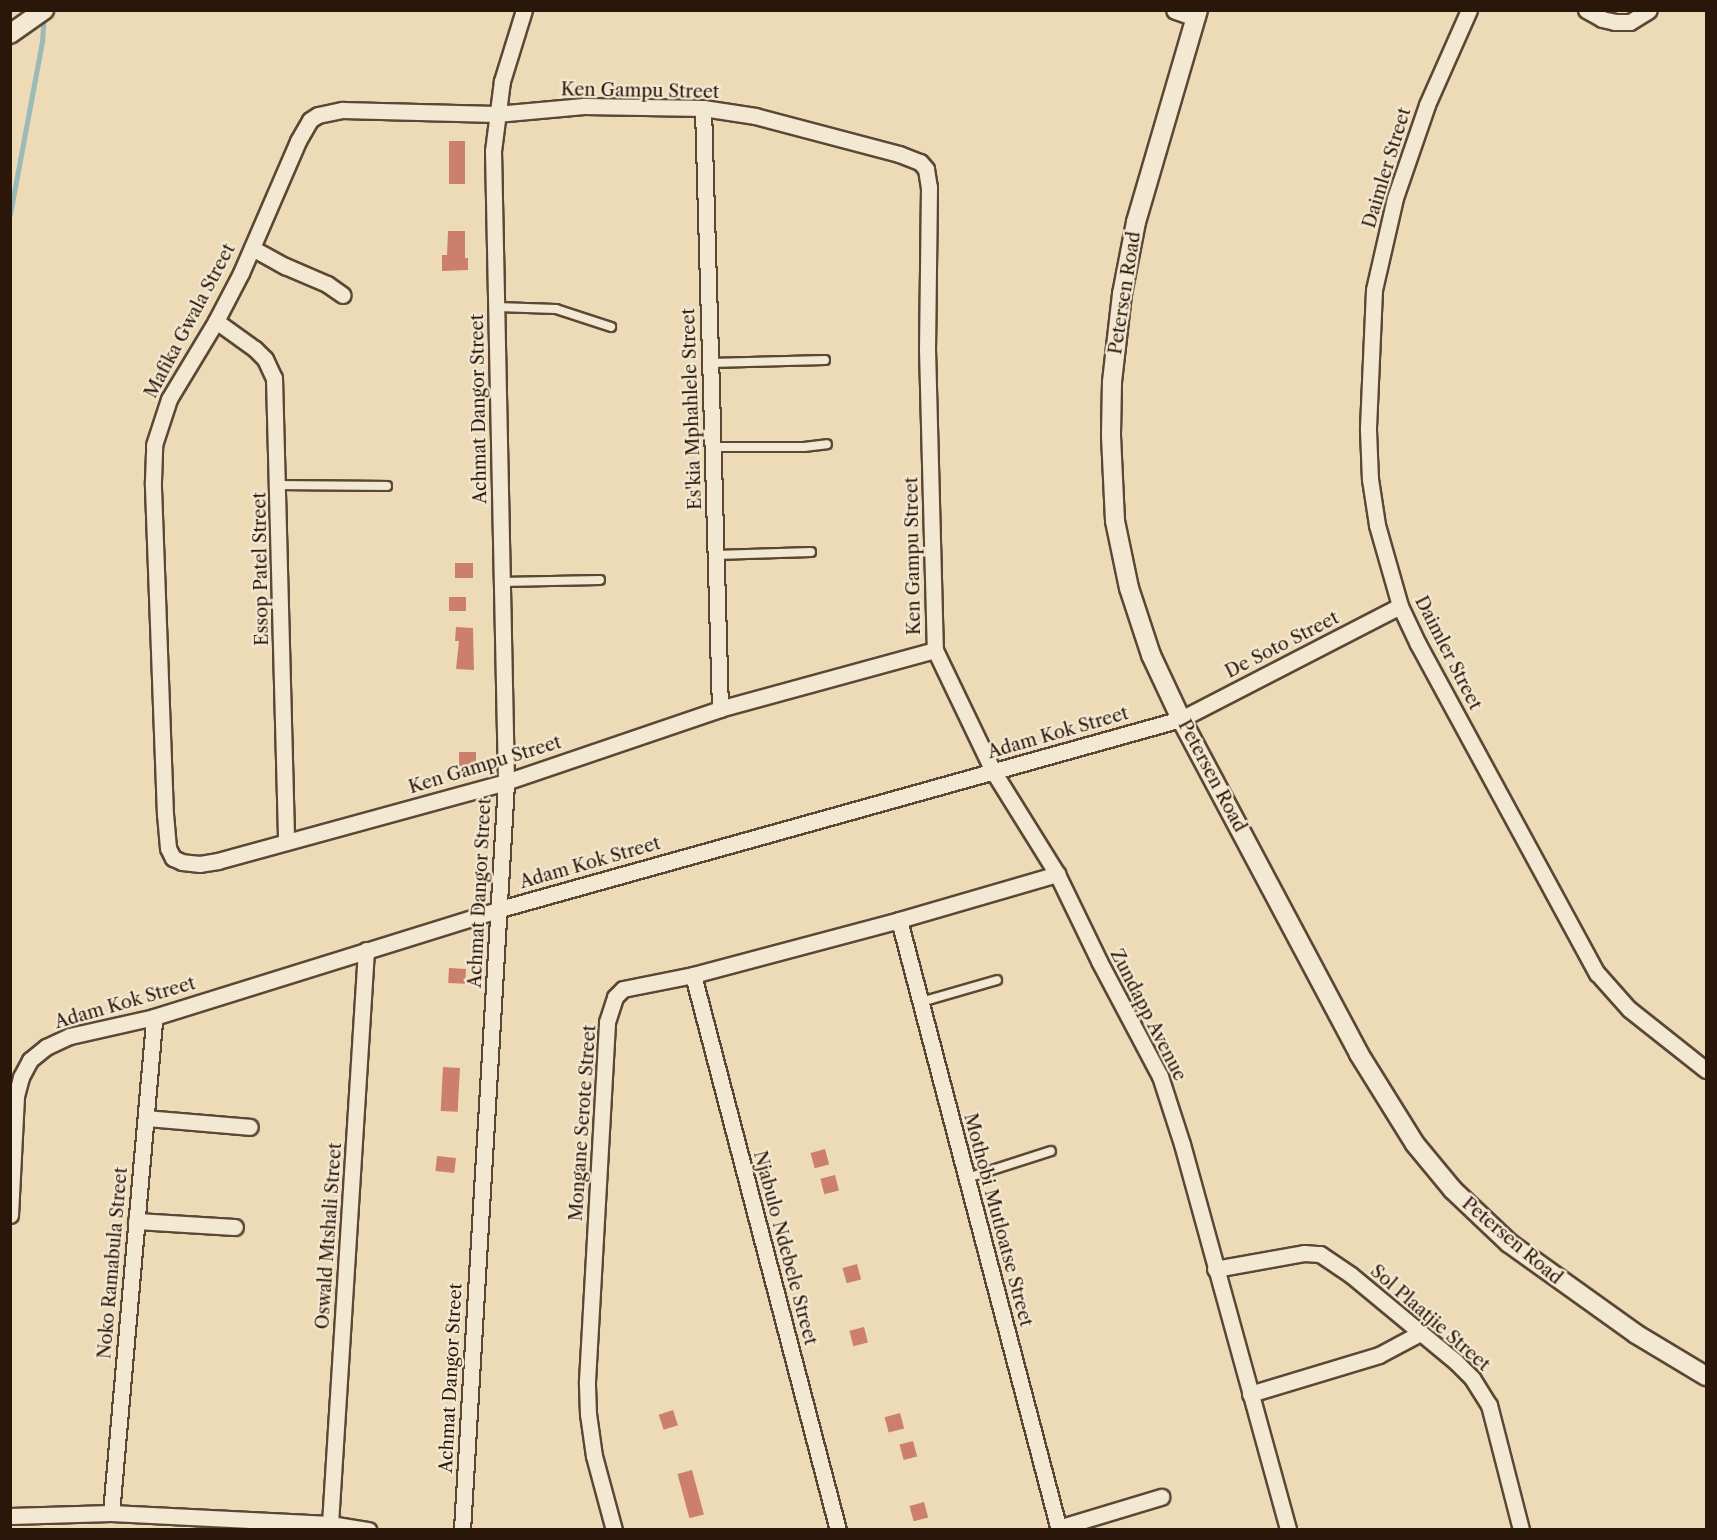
<!DOCTYPE html>
<style>
body{margin:0}
#map{position:relative;width:1717px;height:1540px;overflow:hidden;background:#eddbb8;font-family:"Libre Caslon Text",serif}
div>[style]{position:absolute}
.stream>*{height:5px;margin:-2.5px;padding:0 2.5px;transform-origin:2.5px;border-radius:2.5px;background:#9abab5}
.building>*{inset:0;background:#cc806c;transform-origin:0 0}
.roads{filter:drop-shadow(2px 0 #5c4736) drop-shadow(-2px 0 #5c4736) drop-shadow(0 2px #5c4736) drop-shadow(0 -2px #5c4736)}
.service>*{height:8px;margin:-4px;padding:0 4px;transform-origin:4px;border-radius:4px;background:#f3e8d1}
.minor>*{height:15px;margin:-7.5px;padding:0 7.5px;transform-origin:7.5px;border-radius:7.5px;background:#f3e8d1}
.tertiary>*{height:18px;margin:-9px;padding:0 9px;transform-origin:9px;border-radius:9px;background:#f3e8d1}
span{translate:-50% -50%;white-space:nowrap;text-align:center;line-height:1.15;-webkit-text-stroke:4.5px #f3e8d1;paint-order:stroke}
.street-label{font-size:18px;color:#2b160a}
.frame{position:absolute;inset:0;border:12px solid #2b160a;pointer-events:none}
</style>
<div id="map">
<div class="stream">
<i style="left:10px;top:214px;width:175px;rotate:-79.5deg"></i>
<i style="left:42px;top:42px;width:27px;rotate:-86deg"></i>
</div>
<div class="building">
<i style="left:449px;top:141px;width:16px;height:43px"></i>
<i style="clip-path:polygon(448px 231px,465px 231px,465px 258px,468px 258px,468px 270px,442px 271px,442px 255px,447px 255px)"></i>
<i style="left:473px;top:563px;width:15px;height:18px;rotate:90deg"></i>
<i style="left:449px;top:597px;width:17px;height:14px"></i>
<i style="clip-path:polygon(456px 627px,473px 628px,474px 670px,456px 669px,459px 641px,455px 641px)"></i>
<i style="left:459px;top:752px;width:17px;height:14px"></i>
<i style="left:449px;top:968px;width:17px;height:15px;rotate:3deg"></i>
<i style="left:443px;top:1067px;width:17px;height:44px;rotate:3deg"></i>
<i style="left:825px;top:1149px;width:16px;height:15px;rotate:75deg"></i>
<i style="left:437px;top:1156px;width:19px;height:15px;rotate:6deg"></i>
<i style="left:835px;top:1175px;width:16px;height:15px;rotate:76deg"></i>
<i style="left:857px;top:1264px;width:16px;height:15px;rotate:75deg"></i>
<i style="left:864px;top:1327px;width:16px;height:15px;rotate:76deg"></i>
<i style="left:673px;top:1410px;width:16px;height:15px;rotate:72deg"></i>
<i style="left:900px;top:1413px;width:16px;height:16px;rotate:75deg"></i>
<i style="left:913px;top:1441px;width:16px;height:14px;rotate:75deg"></i>
<i style="left:692px;top:1470px;width:46px;height:15px;rotate:75deg"></i>
<i style="left:924px;top:1502px;width:16px;height:15px;rotate:75deg"></i>
</div>
<div class="roads">
<div class="service">
<i style="left:497px;top:307px;width:59px;rotate:1.9deg"></i>
<i style="left:556px;top:309px;width:58px;rotate:18.1deg"></i>
<i style="left:710px;top:363px;width:115px;rotate:-1.5deg"></i>
<i style="left:713px;top:447px;width:91px"></i>
<i style="left:804px;top:447px;width:23px;rotate:-7deg"></i>
<i style="left:279px;top:485px;width:108px;rotate:0.5deg"></i>
<i style="left:716px;top:555px;width:95px;rotate:-1.8deg"></i>
<i style="left:502px;top:582px;width:98px;rotate:-1.2deg"></i>
<i style="left:921px;top:1002px;width:79px;rotate:-16.1deg"></i>
<i style="left:967px;top:1178px;width:88px;rotate:-17.8deg"></i>
</div>
<div class="minor">
<i style="left:1469px;top:10px;width:104px;rotate:113.9deg"></i>
<i style="left:1427px;top:105px;width:98px;rotate:109deg"></i>
<i style="left:1395px;top:198px;width:94px;rotate:102.9deg"></i>
<i style="left:1374px;top:290px;width:140px;rotate:92.5deg"></i>
<i style="left:1368px;top:430px;width:49px;rotate:87.7deg"></i>
<i style="left:1370px;top:479px;width:47px;rotate:81.3deg"></i>
<i style="left:1377px;top:525px;width:84px;rotate:74.1deg"></i>
<i style="left:1400px;top:606px;width:42px;rotate:64.7deg"></i>
<i style="left:1418px;top:644px;width:375px;rotate:61.5deg"></i>
<i style="left:1597px;top:973px;width:48px;rotate:48.4deg"></i>
<i style="left:1629px;top:1009px;width:98px;rotate:38.4deg"></i>
<i style="left:1586px;top:10px;width:18px;rotate:29deg"></i>
<i style="left:1602px;top:19px;width:13px;rotate:13deg"></i>
<i style="left:1615px;top:22px;width:15px"></i>
<i style="left:1630px;top:22px;width:22px;rotate:-32deg"></i>
<i style="left:703px;top:108px;width:601px;rotate:88.38deg"></i>
<i style="left:252px;top:248px;width:38px;rotate:29deg"></i>
<i style="left:285px;top:266px;width:46px;rotate:23.2deg"></i>
<i style="left:327px;top:284px;width:19px;rotate:35deg"></i>
<i style="left:216px;top:321px;width:48px;rotate:35.7deg"></i>
<i style="left:255px;top:349px;width:14px;rotate:45deg"></i>
<i style="left:265px;top:359px;width:21px;rotate:65deg"></i>
<i style="left:274px;top:378px;width:464px;rotate:88.5deg"></i>
<i style="left:935px;top:650px;width:223px;rotate:164.7deg"></i>
<i style="left:720px;top:709px;width:226px;rotate:161.2deg"></i>
<i style="left:506px;top:782px;width:299px;rotate:164.7deg"></i>
<i style="left:218px;top:861px;width:18px;rotate:171deg"></i>
<i style="left:200px;top:864px;width:18px;rotate:-174deg"></i>
<i style="left:182px;top:862px;width:10px;rotate:-156deg"></i>
<i style="left:173px;top:858px;width:11px;rotate:-117deg"></i>
<i style="left:168px;top:848px;width:33px;rotate:-95deg"></i>
<i style="left:165px;top:815px;width:334px;rotate:-92.1deg"></i>
<i style="left:153px;top:481px;width:36px;rotate:-88deg"></i>
<i style="left:154px;top:445px;width:48px;rotate:-71.9deg"></i>
<i style="left:169px;top:399px;width:91px;rotate:-58.9deg"></i>
<i style="left:216px;top:321px;width:54px;rotate:-62.5deg"></i>
<i style="left:241px;top:273px;width:144px;rotate:-66.6deg"></i>
<i style="left:298px;top:141px;width:24px;rotate:-60deg"></i>
<i style="left:310px;top:120px;width:9px;rotate:-32deg"></i>
<i style="left:318px;top:115px;width:25px;rotate:-12deg"></i>
<i style="left:342px;top:110px;width:154px;rotate:1.5deg"></i>
<i style="left:496px;top:114px;width:88px;rotate:-5.2deg"></i>
<i style="left:584px;top:106px;width:119px;rotate:1deg"></i>
<i style="left:703px;top:108px;width:53px;rotate:8.7deg"></i>
<i style="left:755px;top:116px;width:149px;rotate:14.8deg"></i>
<i style="left:899px;top:154px;width:22px;rotate:21deg"></i>
<i style="left:920px;top:162px;width:9px;rotate:49deg"></i>
<i style="left:926px;top:169px;width:18px;rotate:81deg"></i>
<i style="left:929px;top:187px;width:162px;rotate:90.7deg"></i>
<i style="left:927px;top:349px;width:301px;rotate:88.5deg"></i>
<i style="left:935px;top:650px;width:134px;rotate:64.4deg"></i>
<i style="left:993px;top:771px;width:121px;rotate:58.1deg"></i>
<i style="left:1057px;top:874px;width:97px;rotate:64.2deg"></i>
<i style="left:1099px;top:961px;width:130px;rotate:62.1deg"></i>
<i style="left:1160px;top:1076px;width:71px;rotate:72.1deg"></i>
<i style="left:1182px;top:1144px;width:400px;rotate:74.6deg"></i>
<i style="left:899px;top:920px;width:631px;rotate:75.3deg"></i>
<i style="left:366px;top:950px;width:575px;rotate:93.59deg"></i>
<i style="left:330px;top:1524px;width:39px;rotate:9deg"></i>
<i style="left:693px;top:975px;width:574px;rotate:75.36deg"></i>
<i style="left:146px;top:1118px;width:104px;rotate:4.9deg"></i>
<i style="left:10px;top:1215px;width:119px;rotate:-87.1deg"></i>
<i style="left:16px;top:1096px;width:20px;rotate:-75deg"></i>
<i style="left:21px;top:1077px;width:19px;rotate:-62deg"></i>
<i style="left:30px;top:1060px;width:21px;rotate:-39deg"></i>
<i style="left:46px;top:1047px;width:26px;rotate:-25deg"></i>
<i style="left:70px;top:1036px;width:86px;rotate:-12.7deg"></i>
<i style="left:154px;top:1017px;width:362px;rotate:-17.3deg"></i>
<i style="left:500px;top:909px;width:707px;rotate:-15.59deg"></i>
<i style="left:1181px;top:719px;width:246px;rotate:-27.3deg"></i>
<i style="left:136px;top:1221px;width:99px;rotate:3.5deg"></i>
<i style="left:1215px;top:1269px;width:90px;rotate:-10.2deg"></i>
<i style="left:1304px;top:1253px;width:16px;rotate:4deg"></i>
<i style="left:1320px;top:1254px;width:37px;rotate:34deg"></i>
<i style="left:1351px;top:1275px;width:136px;rotate:39.6deg"></i>
<i style="left:1456px;top:1362px;width:23px;rotate:45deg"></i>
<i style="left:1472px;top:1378px;width:32px;rotate:58deg"></i>
<i style="left:1489px;top:1405px;width:129px;rotate:75.6deg"></i>
<i style="left:1250px;top:1394px;width:135px;rotate:-16.8deg"></i>
<i style="left:1379px;top:1355px;width:47px;rotate:-28.2deg"></i>
<i style="left:111px;top:1513px;width:498px;rotate:-85deg"></i>
<i style="left:10px;top:1516px;width:101px;rotate:-1.7deg"></i>
<i style="left:111px;top:1513px;width:219px;rotate:2.9deg"></i>
<i style="left:1058px;top:1528px;width:108px;rotate:-16.8deg"></i>
<i style="left:462px;top:1530px;width:749px;rotate:-86.63deg"></i>
<i style="left:506px;top:782px;width:631px;rotate:-91.18deg"></i>
<i style="left:493px;top:151px;width:71px;rotate:-82.7deg"></i>
<i style="left:502px;top:81px;width:74px;rotate:-72.8deg"></i>
<i style="left:614px;top:1530px;width:77px;rotate:-105.1deg"></i>
<i style="left:594px;top:1456px;width:42px;rotate:-98.1deg"></i>
<i style="left:588px;top:1414px;width:33px;rotate:-92deg"></i>
<i style="left:587px;top:1381px;width:360px;rotate:-86.8deg"></i>
<i style="left:607px;top:1022px;width:26px;rotate:-72deg"></i>
<i style="left:615px;top:997px;width:11px;rotate:-45deg"></i>
<i style="left:623px;top:989px;width:71px;rotate:-11.3deg"></i>
<i style="left:693px;top:975px;width:213px;rotate:-14.9deg"></i>
<i style="left:899px;top:920px;width:165px;rotate:-16.2deg"></i>
</div>
<div class="tertiary">
<i style="left:1176px;top:10px;width:21px;rotate:19deg"></i>
<i style="left:1198px;top:10px;width:221px;rotate:106.3deg"></i>
<i style="left:1136px;top:222px;width:73px;rotate:101deg"></i>
<i style="left:1122px;top:294px;width:89px;rotate:96.5deg"></i>
<i style="left:1112px;top:382px;width:54px;rotate:91.1deg"></i>
<i style="left:1111px;top:436px;width:85px;rotate:87.3deg"></i>
<i style="left:1115px;top:521px;width:68px;rotate:78.2deg"></i>
<i style="left:1129px;top:588px;width:71px;rotate:71.8deg"></i>
<i style="left:1151px;top:655px;width:71px;rotate:64.9deg"></i>
<i style="left:1181px;top:719px;width:379px;rotate:62deg"></i>
<i style="left:1359px;top:1054px;width:106px;rotate:58.1deg"></i>
<i style="left:1415px;top:1144px;width:60px;rotate:50.4deg"></i>
<i style="left:1453px;top:1190px;width:77px;rotate:43.4deg"></i>
<i style="left:1509px;top:1243px;width:156px;rotate:35.6deg"></i>
<i style="left:1636px;top:1334px;width:82px;rotate:31deg"></i>
<i style="left:10px;top:34px;width:42px;rotate:-35.2deg"></i>
</div>
</div>
<div class="street-label">
<span style="left:640px;top:91px;rotate:1deg">Ken Gampu Street</span>
<span style="left:1387px;top:168px;rotate:-73deg">Daimler Street</span>
<span style="left:1125px;top:293px;rotate:-81deg">Petersen Road</span>
<span style="left:190px;top:321px;rotate:-62deg">Mafika Gwala Street</span>
<span style="left:479px;top:409px;rotate:-91deg">Achmat Dangor Street</span>
<span style="left:692px;top:409px;rotate:-92deg">Es'kia Mphahlele Street</span>
<span style="left:913px;top:556px;rotate:-91deg">Ken Gampu Street</span>
<span style="left:261px;top:569px;rotate:-91deg">Essop Patel Street</span>
<span style="left:1282px;top:645px;rotate:-27deg">De Soto Street</span>
<span style="left:1448px;top:653px;rotate:63deg">Daimler Street</span>
<span style="left:1058px;top:733px;rotate:-16deg">Adam Kok Street</span>
<span style="left:485px;top:765px;rotate:-17deg">Ken Gampu Street</span>
<span style="left:1212px;top:776px;rotate:62deg">Petersen Road</span>
<span style="left:590px;top:863px;rotate:-16deg">Adam Kok Street</span>
<span style="left:480px;top:893px;rotate:-87deg">Achmat Dangor Street</span>
<span style="left:125px;top:1003px;rotate:-16deg">Adam Kok Street</span>
<span style="left:1148px;top:1015px;rotate:63deg">Zundapp Avenue</span>
<span style="left:583px;top:1123px;rotate:-86deg">Mongane Serote Street</span>
<span style="left:998px;top:1220px;rotate:75deg">Mothobi Mutloatse Street</span>
<span style="left:329px;top:1236px;rotate:-86deg">Oswald Mtshali Street</span>
<span style="left:1512px;top:1241px;rotate:40deg">Petersen Road</span>
<span style="left:785px;top:1248px;rotate:75deg">Njabulo Ndebele Street</span>
<span style="left:113px;top:1263px;rotate:-85deg">Noko Ramabula Street</span>
<span style="left:1430px;top:1318px;rotate:41deg">Sol Plaatjie Street</span>
<span style="left:451px;top:1378px;rotate:-87deg">Achmat Dangor Street</span>
</div>
<div class="frame"></div>
</div>
